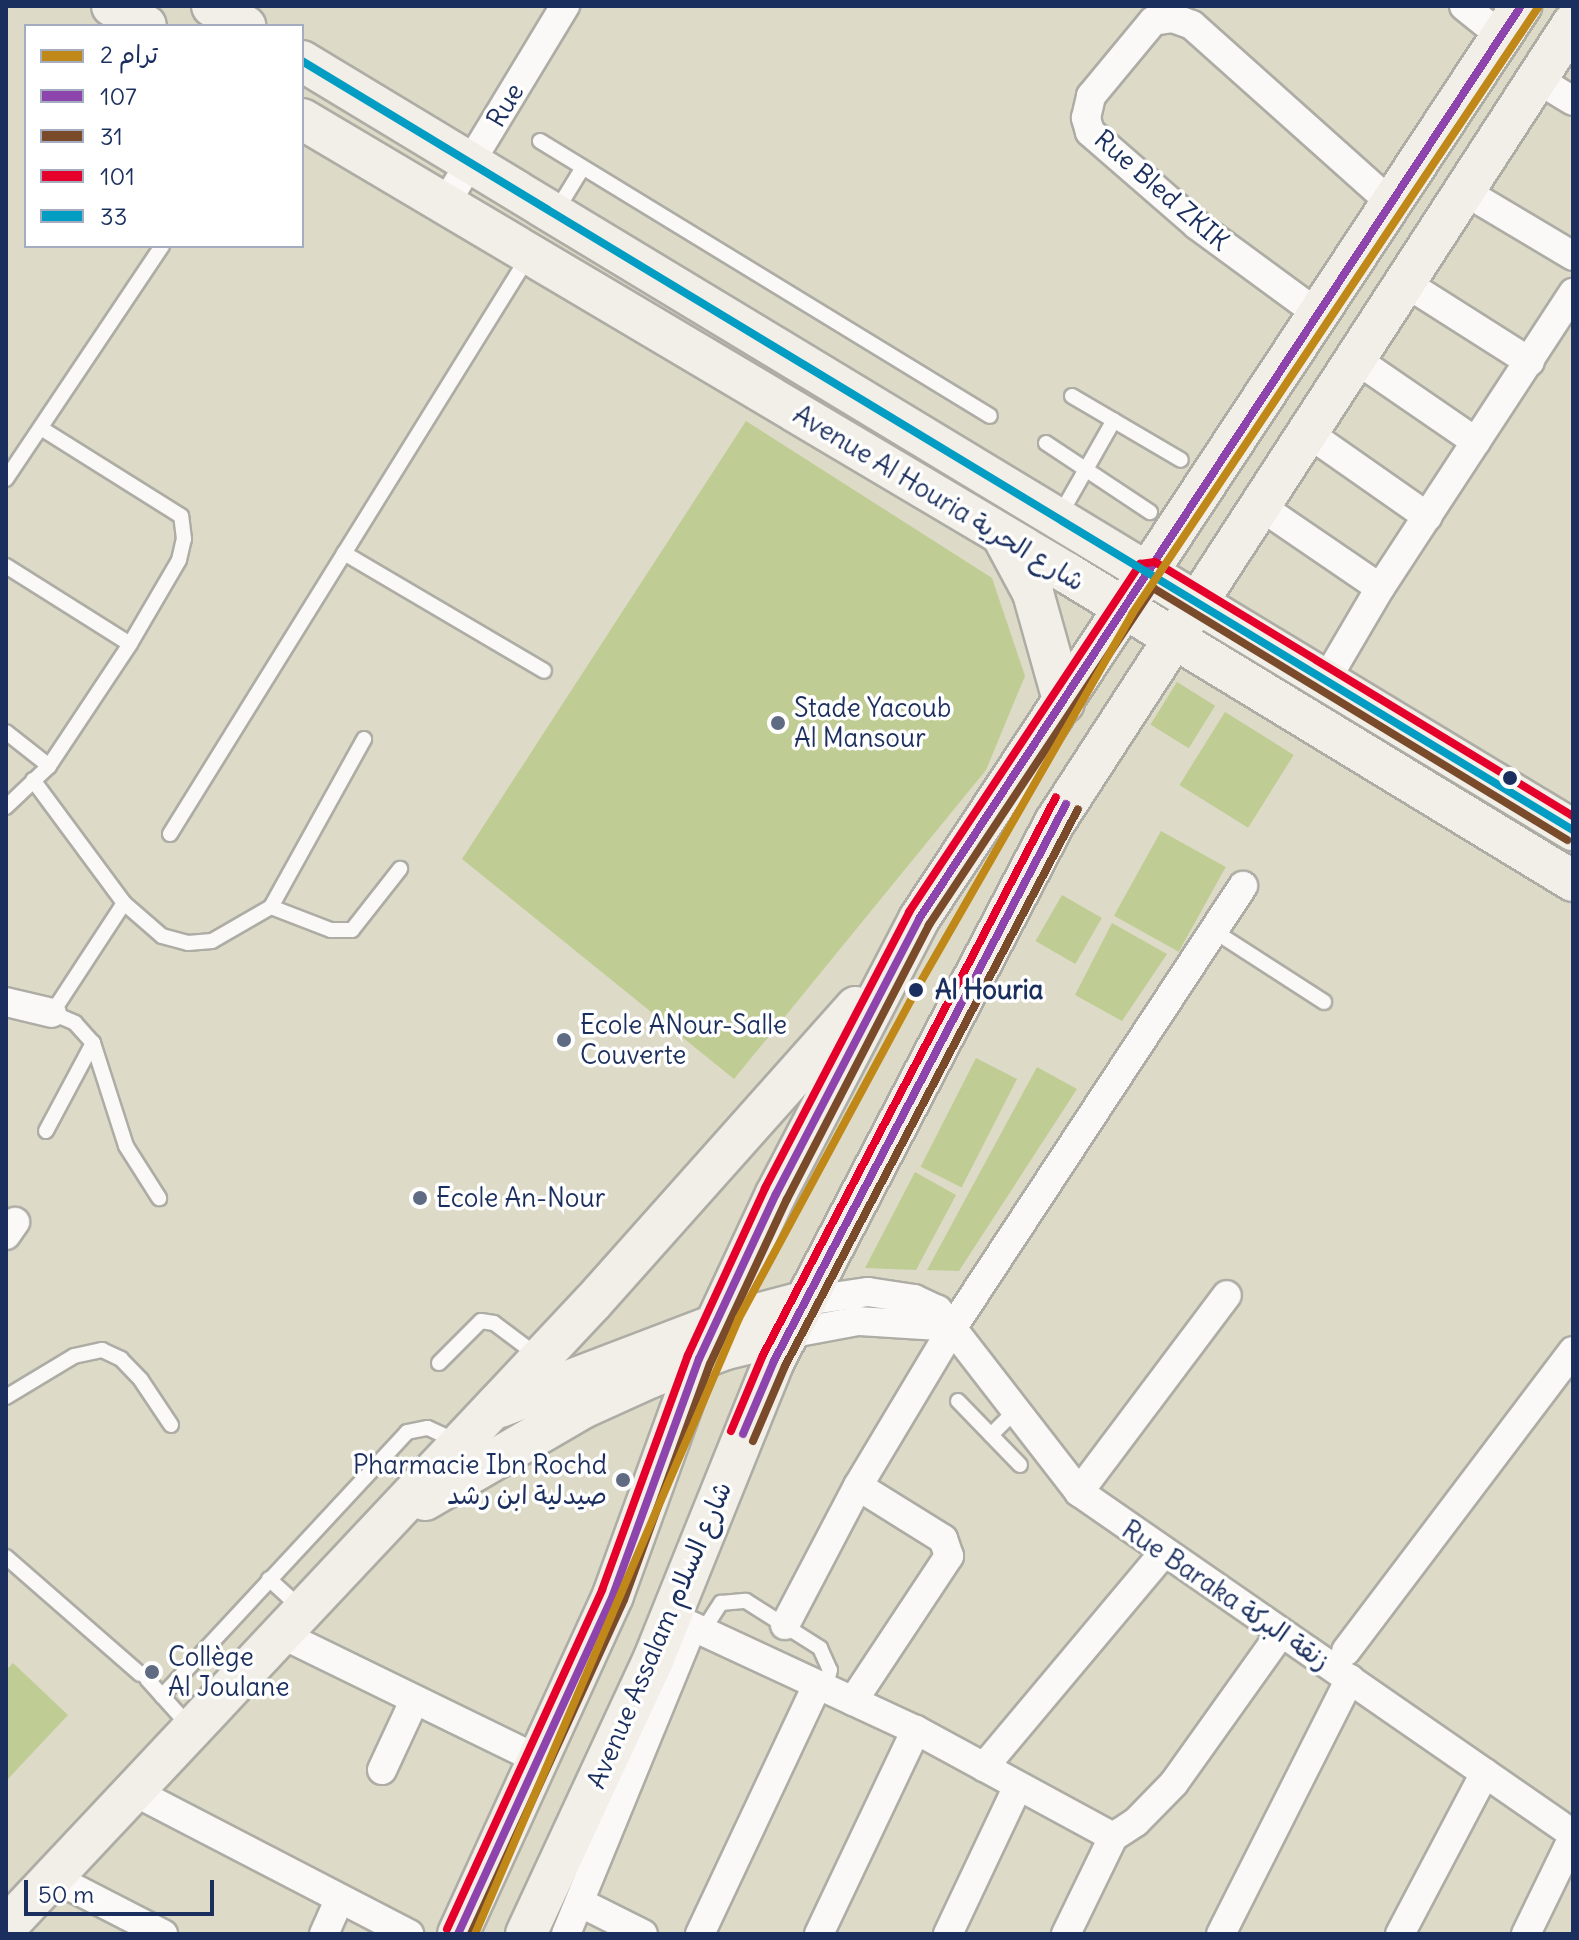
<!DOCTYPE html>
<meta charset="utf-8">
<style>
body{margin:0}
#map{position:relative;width:1579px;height:1940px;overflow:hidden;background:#dddac7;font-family:Delius,"Playpen Sans Arabic",sans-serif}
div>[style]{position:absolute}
.green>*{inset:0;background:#bfcd94;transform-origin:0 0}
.roads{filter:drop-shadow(2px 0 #adada5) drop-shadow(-2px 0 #adada5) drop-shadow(0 2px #adada5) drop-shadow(0 -2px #adada5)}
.lane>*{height:14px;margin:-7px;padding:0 7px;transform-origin:7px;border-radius:7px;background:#faf9f7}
.street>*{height:28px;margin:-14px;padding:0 14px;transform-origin:14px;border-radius:14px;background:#faf9f7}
.secondary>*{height:40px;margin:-20px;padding:0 20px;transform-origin:20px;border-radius:20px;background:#f2efe8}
.bus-1>*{height:8px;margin:-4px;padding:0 4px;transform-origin:4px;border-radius:4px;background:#8e44ad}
.bus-2>*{height:8px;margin:-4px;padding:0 4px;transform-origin:4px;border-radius:4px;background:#7a4b2a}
.bus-3>*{height:8px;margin:-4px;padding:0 4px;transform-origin:4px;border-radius:4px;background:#e4002b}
.bus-4>*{height:8px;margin:-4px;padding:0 4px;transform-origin:4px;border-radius:4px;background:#039dc3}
.tram-1>*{height:8px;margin:-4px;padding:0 4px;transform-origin:4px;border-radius:4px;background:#c08818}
.dots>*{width:22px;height:22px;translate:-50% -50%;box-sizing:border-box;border:4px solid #fff;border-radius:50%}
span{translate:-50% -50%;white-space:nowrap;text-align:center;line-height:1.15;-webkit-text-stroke:7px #fff;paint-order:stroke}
.street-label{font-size:26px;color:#1b2f5e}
.poi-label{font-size:26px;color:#1b2f5e}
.left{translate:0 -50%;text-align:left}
.right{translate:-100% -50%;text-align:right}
.stop-label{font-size:26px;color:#1b2f5e;font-weight:700}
.frame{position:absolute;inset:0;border:8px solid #1b2f5e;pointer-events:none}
.legend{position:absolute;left:24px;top:24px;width:280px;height:224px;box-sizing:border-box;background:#fff;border:2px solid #a4acbf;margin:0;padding:10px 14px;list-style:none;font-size:24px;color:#1b2f5e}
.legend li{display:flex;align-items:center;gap:16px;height:40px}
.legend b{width:40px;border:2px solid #a4acbf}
.scale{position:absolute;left:24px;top:1880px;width:190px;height:36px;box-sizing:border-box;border:4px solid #1b2f5e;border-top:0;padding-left:10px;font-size:24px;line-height:28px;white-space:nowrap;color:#1b2f5e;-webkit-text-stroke:6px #fff;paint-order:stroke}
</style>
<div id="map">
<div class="green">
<i style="clip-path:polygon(746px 421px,992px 578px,1025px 676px,986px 770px,734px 1079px,462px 859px)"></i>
<i style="left:1177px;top:682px;width:45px;height:50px;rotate:32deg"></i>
<i style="left:1225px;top:712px;width:81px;height:86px;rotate:32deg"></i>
<i style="left:1161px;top:831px;width:74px;height:97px;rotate:29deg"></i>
<i style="left:1062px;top:895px;width:46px;height:53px;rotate:30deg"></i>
<i style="clip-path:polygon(1112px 923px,1167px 954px,1122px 1021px,1075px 995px)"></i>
<i style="left:976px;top:1058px;width:46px;height:122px;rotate:27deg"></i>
<i style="clip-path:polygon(1037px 1067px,1077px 1089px,959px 1271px,927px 1270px)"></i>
<i style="clip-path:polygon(915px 1172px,956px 1195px,916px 1270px,865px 1268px)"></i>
<i style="clip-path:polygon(13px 1663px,68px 1715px,6px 1781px,6px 1670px)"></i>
</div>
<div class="roads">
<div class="lane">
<i style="left:540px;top:141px;width:527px;rotate:31.43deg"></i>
<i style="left:555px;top:213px;width:52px;rotate:-58.5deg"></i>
<i style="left:1072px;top:396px;width:126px;rotate:30.4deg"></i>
<i style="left:1046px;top:443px;width:125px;rotate:33.6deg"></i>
<i style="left:6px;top:479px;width:280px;rotate:-56.2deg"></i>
<i style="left:1060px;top:515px;width:109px;rotate:-60.4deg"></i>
<i style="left:344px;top:553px;width:232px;rotate:30.5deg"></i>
<i style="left:6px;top:566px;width:146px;rotate:32.2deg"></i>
<i style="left:6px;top:732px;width:55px;rotate:38.3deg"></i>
<i style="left:33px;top:780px;width:153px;rotate:53.5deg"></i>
<i style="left:124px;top:903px;width:50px;rotate:41deg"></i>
<i style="left:162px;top:936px;width:27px;rotate:15deg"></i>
<i style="left:188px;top:943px;width:24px;rotate:-5deg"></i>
<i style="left:212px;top:941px;width:68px;rotate:-30deg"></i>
<i style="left:271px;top:907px;width:64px;rotate:21deg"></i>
<i style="left:331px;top:930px;width:21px"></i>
<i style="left:352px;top:930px;width:78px;rotate:-51.8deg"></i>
<i style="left:6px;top:807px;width:59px;rotate:-43.6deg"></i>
<i style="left:49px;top:766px;width:146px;rotate:-56.4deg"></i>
<i style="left:130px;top:644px;width:97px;rotate:-59.7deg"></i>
<i style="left:179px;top:560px;width:22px;rotate:-77deg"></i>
<i style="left:184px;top:539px;width:23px;rotate:-97deg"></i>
<i style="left:181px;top:516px;width:162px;rotate:-147.9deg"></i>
<i style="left:170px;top:834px;width:679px;rotate:-58.18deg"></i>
<i style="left:124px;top:903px;width:131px;rotate:123.2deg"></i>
<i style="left:52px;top:1013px;width:25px;rotate:23deg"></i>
<i style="left:75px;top:1023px;width:27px;rotate:48deg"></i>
<i style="left:93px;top:1043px;width:108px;rotate:72.2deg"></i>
<i style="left:126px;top:1146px;width:62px;rotate:57.6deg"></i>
<i style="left:271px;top:907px;width:192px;rotate:-61deg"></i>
<i style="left:1214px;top:931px;width:131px;rotate:32.8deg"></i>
<i style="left:46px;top:1131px;width:100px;rotate:-61.9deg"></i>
<i style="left:439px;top:1363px;width:59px;rotate:-45deg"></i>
<i style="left:481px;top:1321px;width:13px;rotate:9deg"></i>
<i style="left:494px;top:1323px;width:55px;rotate:36.9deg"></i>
<i style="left:6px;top:1397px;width:79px;rotate:-31.1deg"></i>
<i style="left:74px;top:1356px;width:29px;rotate:-12deg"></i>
<i style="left:102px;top:1350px;width:21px;rotate:25deg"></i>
<i style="left:121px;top:1359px;width:29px;rotate:46deg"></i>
<i style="left:141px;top:1380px;width:54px;rotate:56.3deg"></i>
<i style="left:958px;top:1401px;width:89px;rotate:45.9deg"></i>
<i style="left:991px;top:1435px;width:34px;rotate:-45deg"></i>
<i style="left:6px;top:1557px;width:178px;rotate:41.1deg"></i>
<i style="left:269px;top:1579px;width:46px;rotate:42.4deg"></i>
<i style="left:702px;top:1632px;width:35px;rotate:-57deg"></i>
<i style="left:721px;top:1603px;width:25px;rotate:-5deg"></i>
<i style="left:746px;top:1601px;width:88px;rotate:32.4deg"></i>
<i style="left:820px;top:1648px;width:24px;rotate:66deg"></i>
<i style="left:830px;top:1670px;width:20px;rotate:105deg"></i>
<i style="left:147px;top:1679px;width:64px;rotate:48.1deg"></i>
<i style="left:162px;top:1696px;width:360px;rotate:-47.1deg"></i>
<i style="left:407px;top:1432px;width:21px;rotate:-11deg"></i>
<i style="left:428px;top:1428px;width:33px;rotate:25deg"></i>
</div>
<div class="street">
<i style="left:1464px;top:6px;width:48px;rotate:39deg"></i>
<i style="left:1537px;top:79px;width:42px;rotate:31.4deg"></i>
<i style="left:1464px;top:191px;width:127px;rotate:30.8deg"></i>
<i style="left:445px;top:204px;width:232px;rotate:-58.8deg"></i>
<i style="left:1404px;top:282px;width:149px;rotate:32.4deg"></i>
<i style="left:1318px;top:314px;width:150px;rotate:-143.7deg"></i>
<i style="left:1197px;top:225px;width:142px;rotate:-139deg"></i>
<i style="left:1090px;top:132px;width:15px;rotate:-106deg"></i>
<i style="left:1086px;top:118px;width:23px;rotate:-77deg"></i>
<i style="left:1091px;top:96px;width:97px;rotate:-50.4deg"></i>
<i style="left:1153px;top:21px;width:20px;rotate:-9deg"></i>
<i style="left:1173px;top:18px;width:20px;rotate:20deg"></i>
<i style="left:1192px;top:25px;width:268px;rotate:41.8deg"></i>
<i style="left:1354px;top:358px;width:148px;rotate:34.5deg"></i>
<i style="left:1308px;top:433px;width:146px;rotate:35deg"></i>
<i style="left:1260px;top:506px;width:145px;rotate:34.3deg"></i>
<i style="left:1326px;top:680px;width:107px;rotate:-59.6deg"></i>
<i style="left:1380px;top:588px;width:353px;rotate:-56.8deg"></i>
<i style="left:6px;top:1002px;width:47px;rotate:13.4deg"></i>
<i style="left:6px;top:1235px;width:16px;rotate:-55deg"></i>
<i style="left:806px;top:1301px;width:63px;rotate:-8.3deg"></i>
<i style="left:868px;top:1292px;width:47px;rotate:8.7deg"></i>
<i style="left:914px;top:1299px;width:26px;rotate:25deg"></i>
<i style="left:938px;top:1310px;width:230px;rotate:52.2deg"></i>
<i style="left:1079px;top:1492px;width:601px;rotate:34.7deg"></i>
<i style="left:788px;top:1334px;width:71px;rotate:-10.5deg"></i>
<i style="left:858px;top:1321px;width:95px;rotate:3.6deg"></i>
<i style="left:1079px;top:1492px;width:246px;rotate:-53.1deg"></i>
<i style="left:670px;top:1616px;width:271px;rotate:24.9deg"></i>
<i style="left:916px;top:1730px;width:224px;rotate:28.5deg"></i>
<i style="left:785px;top:1625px;width:157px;rotate:-62.3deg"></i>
<i style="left:858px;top:1486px;width:185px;rotate:-59.1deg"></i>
<i style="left:953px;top:1327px;width:528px;rotate:-56.67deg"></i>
<i style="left:281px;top:1634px;width:287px;rotate:26deg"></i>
<i style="left:1346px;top:1651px;width:376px;rotate:-52.9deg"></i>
<i style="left:853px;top:1701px;width:174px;rotate:-56.5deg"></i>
<i style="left:949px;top:1556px;width:18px;rotate:-109deg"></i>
<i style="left:943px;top:1539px;width:100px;rotate:-148.1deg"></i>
<i style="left:984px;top:1767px;width:278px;rotate:-50deg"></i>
<i style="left:382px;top:1770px;width:76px;rotate:-65.1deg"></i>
<i style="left:135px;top:1792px;width:309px;rotate:27.4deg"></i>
<i style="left:52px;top:1877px;width:125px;rotate:27.2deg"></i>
<i style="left:583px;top:1904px;width:67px;rotate:26.6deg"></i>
<i style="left:324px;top:1934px;width:37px;rotate:-66deg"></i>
<i style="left:566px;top:1934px;width:332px;rotate:-67.7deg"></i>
<i style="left:700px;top:1934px;width:275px;rotate:-64.8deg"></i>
<i style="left:819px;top:1934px;width:226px;rotate:-64.6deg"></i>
<i style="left:948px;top:1934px;width:161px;rotate:-64.7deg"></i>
<i style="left:1066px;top:1934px;width:108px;rotate:-64.1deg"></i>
<i style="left:1113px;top:1837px;width:27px;rotate:-33deg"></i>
<i style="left:1136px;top:1822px;width:54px;rotate:-45.7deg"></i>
<i style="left:1174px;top:1783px;width:184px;rotate:-54.5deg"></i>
<i style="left:1221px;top:1934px;width:286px;rotate:-63.2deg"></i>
<i style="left:1400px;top:1934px;width:182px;rotate:-62.2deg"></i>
<i style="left:1526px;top:1934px;width:108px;rotate:-64.1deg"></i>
</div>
<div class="secondary">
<i style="left:112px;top:6px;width:39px;rotate:30deg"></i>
<i style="left:212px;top:6px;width:39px;rotate:31deg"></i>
<i style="left:302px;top:61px;width:1486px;rotate:31.18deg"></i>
<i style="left:302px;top:119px;width:890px;rotate:30.69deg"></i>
<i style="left:1067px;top:573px;width:592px;rotate:31.33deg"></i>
<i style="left:1003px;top:537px;width:64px;rotate:61.8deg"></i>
<i style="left:1033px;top:593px;width:114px;rotate:74.3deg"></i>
<i style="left:500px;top:1407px;width:230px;rotate:-20.9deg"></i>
<i style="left:715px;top:1325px;width:94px;rotate:-14.8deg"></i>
<i style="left:425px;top:1500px;width:183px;rotate:-30.2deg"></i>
<i style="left:583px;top:1408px;width:72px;rotate:-24.4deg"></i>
<i style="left:649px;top:1378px;width:82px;rotate:-20.6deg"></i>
<i style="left:726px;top:1349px;width:64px;rotate:-13.6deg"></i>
<i style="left:6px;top:1927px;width:857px;rotate:-46.8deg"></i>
<i style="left:593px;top:1302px;width:395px;rotate:-48.3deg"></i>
<i style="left:458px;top:1934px;width:373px;rotate:-65.4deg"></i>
<i style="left:613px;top:1595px;width:251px;rotate:-70deg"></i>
<i style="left:699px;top:1359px;width:182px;rotate:-65deg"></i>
<i style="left:776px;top:1194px;width:310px;rotate:-62.5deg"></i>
<i style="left:919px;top:919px;width:1094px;rotate:-56.6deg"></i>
<i style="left:526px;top:1934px;width:304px;rotate:-65.1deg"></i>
<i style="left:654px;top:1658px;width:320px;rotate:-68deg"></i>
<i style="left:774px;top:1361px;width:608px;rotate:-62.47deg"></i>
<i style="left:1055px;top:822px;width:952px;rotate:-57.04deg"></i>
</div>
</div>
<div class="bus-1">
<i style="left:743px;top:1434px;width:79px;rotate:-67deg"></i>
<i style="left:774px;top:1361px;width:629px;rotate:-62.33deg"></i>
<i style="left:458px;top:1934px;width:373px;rotate:-65.4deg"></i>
<i style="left:613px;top:1595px;width:251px;rotate:-70deg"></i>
<i style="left:699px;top:1359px;width:182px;rotate:-65deg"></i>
<i style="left:776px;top:1194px;width:310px;rotate:-62.5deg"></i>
<i style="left:919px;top:919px;width:1094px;rotate:-56.6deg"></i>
</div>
<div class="bus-2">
<i style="left:753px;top:1441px;width:82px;rotate:-66.9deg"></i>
<i style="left:785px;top:1366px;width:629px;rotate:-62.25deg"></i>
<i style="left:471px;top:1934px;width:367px;rotate:-65.4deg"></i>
<i style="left:624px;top:1600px;width:251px;rotate:-70deg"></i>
<i style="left:710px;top:1364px;width:182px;rotate:-65deg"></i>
<i style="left:787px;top:1199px;width:309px;rotate:-62.6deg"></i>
<i style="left:929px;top:925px;width:405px;rotate:-56.4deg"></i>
<i style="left:1153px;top:588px;width:485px;rotate:31.3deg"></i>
</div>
<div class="bus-3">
<i style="left:731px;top:1431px;width:82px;rotate:-67.2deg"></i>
<i style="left:763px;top:1355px;width:630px;rotate:-62.3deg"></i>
<i style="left:447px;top:1929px;width:373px;rotate:-65.4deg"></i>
<i style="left:602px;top:1590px;width:250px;rotate:-69.9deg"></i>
<i style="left:688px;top:1355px;width:184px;rotate:-65.2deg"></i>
<i style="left:765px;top:1188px;width:311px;rotate:-62.4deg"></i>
<i style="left:909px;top:912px;width:418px;rotate:-56.4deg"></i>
<i style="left:1140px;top:564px;width:15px;rotate:-8deg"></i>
<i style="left:1155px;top:562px;width:489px;rotate:31.3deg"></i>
</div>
<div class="bus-4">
<i style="left:302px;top:61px;width:1486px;rotate:31.18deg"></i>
</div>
<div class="tram-1">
<i style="left:475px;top:1934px;width:670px;rotate:-66.8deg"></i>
<i style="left:739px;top:1318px;width:373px;rotate:-61.6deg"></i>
<i style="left:916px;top:990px;width:434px;rotate:-60.1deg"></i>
<i style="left:1132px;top:614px;width:732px;rotate:-56.2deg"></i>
</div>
<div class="dots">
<i style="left:778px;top:723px;background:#5f6b83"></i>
<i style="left:1510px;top:778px;background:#1b2f5e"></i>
<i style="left:916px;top:990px;background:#1b2f5e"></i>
<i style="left:564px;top:1040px;background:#5f6b83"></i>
<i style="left:420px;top:1198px;background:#5f6b83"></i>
<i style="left:623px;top:1480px;background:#5f6b83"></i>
<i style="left:152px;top:1672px;background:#5f6b83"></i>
</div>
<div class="street-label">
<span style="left:505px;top:105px;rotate:-59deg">Rue</span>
<span style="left:1162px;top:190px;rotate:41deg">Rue Bled ZKIK</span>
<span style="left:939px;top:498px;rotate:31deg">Avenue Al Houria شارع الحرية</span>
<span style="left:1226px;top:1595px;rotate:34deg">Rue Baraka زنقة البركة</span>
<span style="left:659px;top:1635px;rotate:-67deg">Avenue Assalam شارع السلام</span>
</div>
<div class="poi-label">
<span class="left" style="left:794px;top:723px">Stade Yacoub<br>Al Mansour</span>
<span class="left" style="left:580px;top:1040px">Ecole ANour-Salle<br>Couverte</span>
<span class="left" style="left:436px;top:1198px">Ecole An-Nour</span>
<span class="right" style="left:607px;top:1480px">Pharmacie Ibn Rochd<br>صيدلية ابن رشد</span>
<span class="left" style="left:168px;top:1672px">Collège<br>Al Joulane</span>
</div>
<div class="stop-label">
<span class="left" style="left:935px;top:990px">Al Houria</span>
</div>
<div class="frame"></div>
<ul class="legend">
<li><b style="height:10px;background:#c08818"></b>ترام 2</li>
<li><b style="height:10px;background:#8e44ad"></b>107</li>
<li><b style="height:10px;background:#7a4b2a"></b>31</li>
<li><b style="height:10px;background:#e4002b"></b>101</li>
<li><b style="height:10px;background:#039dc3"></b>33</li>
</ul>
<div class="scale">50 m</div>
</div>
